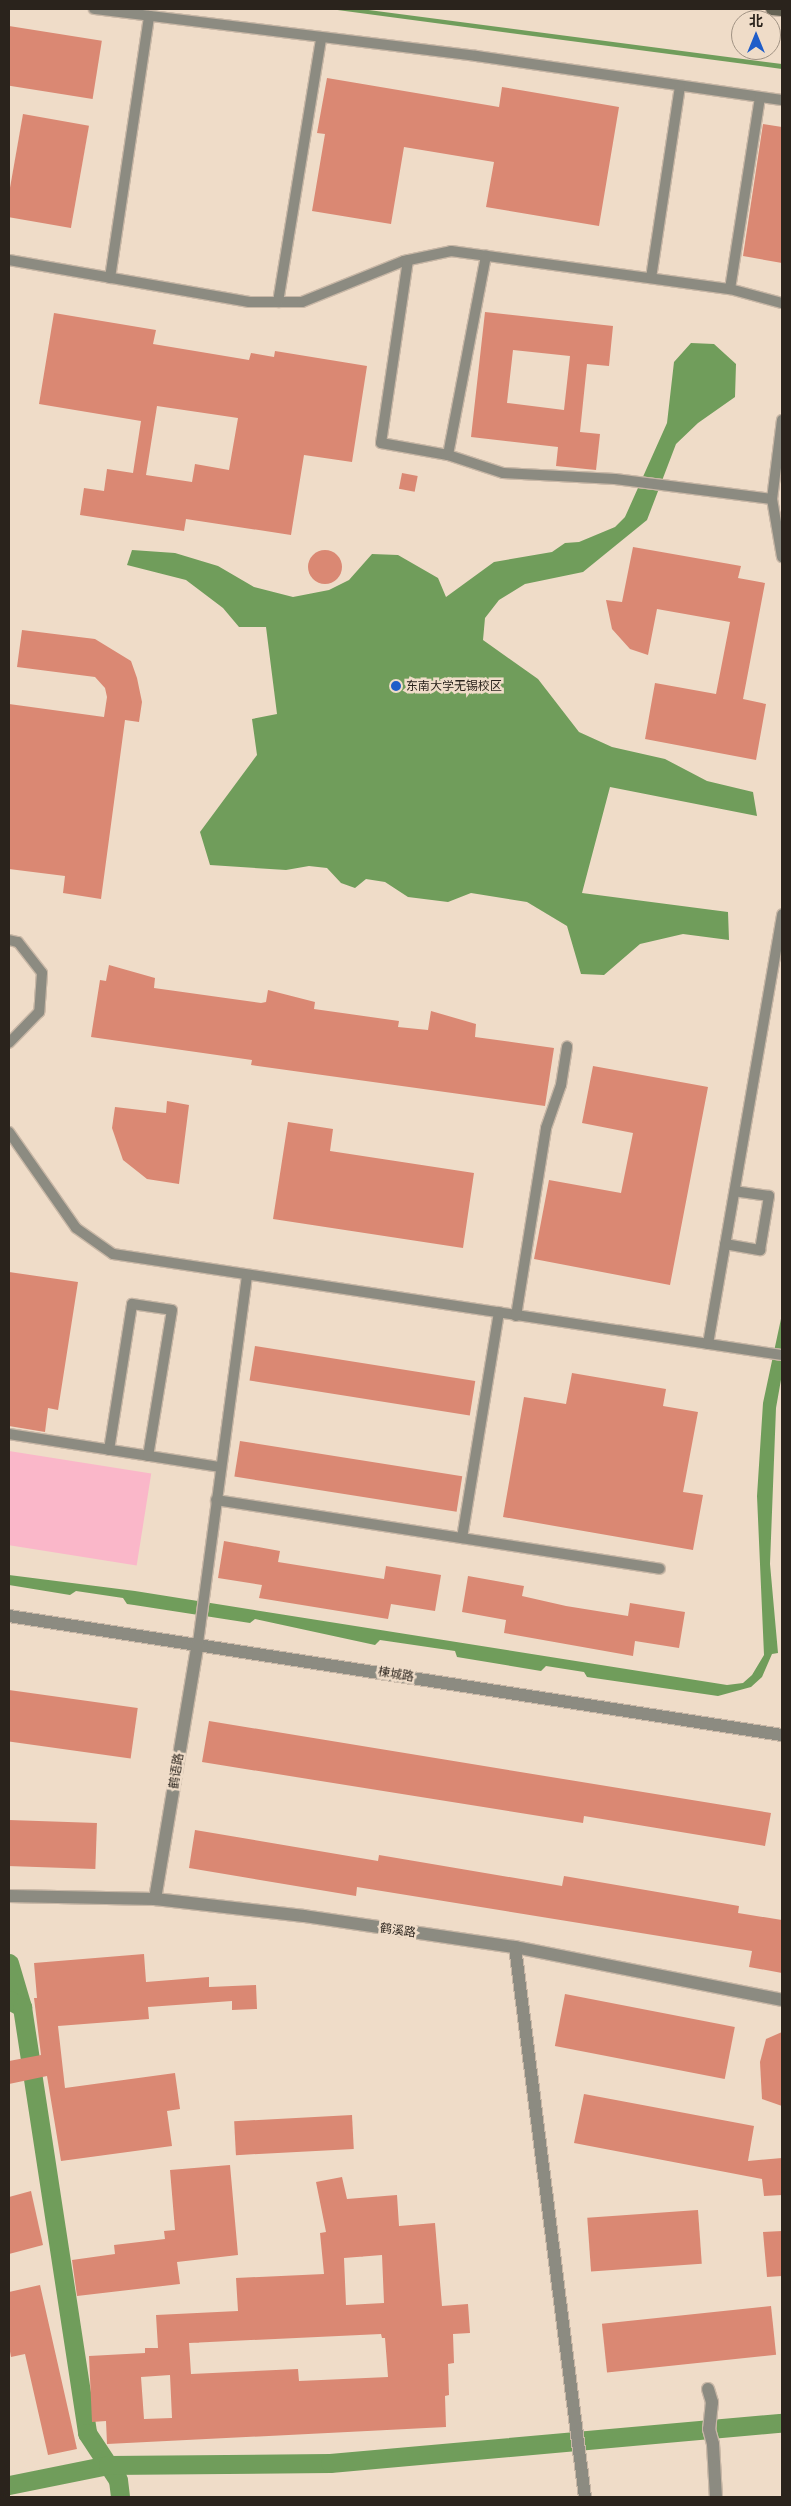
<!DOCTYPE html>
<meta charset="utf-8">
<style>
body{margin:0}
#map{position:relative;width:791px;height:2506px;overflow:hidden;background:#efdcc8;font-family:Barlow,"Noto Sans SC",sans-serif}
div>[style]{position:absolute}
.green>*{inset:0;background:#fab7c9;transform-origin:0 0}
.water>*{inset:0;background:#709d5b}
.canal>*{height:19px;margin:-9.5px;padding:0 9.5px;transform-origin:9.5px;border-radius:9.5px;background:#709d5b}
.building>*{inset:0;background:#da8873;transform-origin:0 0}
.round{border-radius:50%}
.roads{filter:drop-shadow(1px 0 #c8b7a6) drop-shadow(-1px 0 #c8b7a6) drop-shadow(0 1px #c8b7a6) drop-shadow(0 -1px #c8b7a6)}
.service>*{height:10px;margin:-5px;padding:0 5px;transform-origin:5px;border-radius:5px;background:#8c8b81}
.minor>*{height:12px;margin:-6px;padding:0 6px;transform-origin:6px;border-radius:6px;background:#8c8b81}
.secondary>*{height:12px;margin:-6px;padding:0 6px;transform-origin:6px;border-radius:6px;background:#656354}
.dots>*{width:14px;height:14px;translate:-50% -50%;box-sizing:border-box;border:2px solid #efdcc8;border-radius:50%}
span{translate:-50% -50%;white-space:nowrap;text-align:center;line-height:1.15;-webkit-text-stroke:5px #efdcc8;paint-order:stroke}
.poi-label{font-size:12px;color:#2a231c}
.left{translate:0 -50%;text-align:left}
.street-label{font-size:12px;color:#2a231c}
.frame{position:absolute;inset:0;border:10px solid #2a231c;pointer-events:none}
.north{position:absolute;left:731px;top:10px;width:50px;height:50px;box-sizing:border-box;background:#efdcc8;border:1px solid #a09283;border-radius:50%;rotate:0deg;font-size:14px;font-weight:700;line-height:20px;text-align:center;color:#2a231c}
.north::after{content:'';display:block;margin:auto;width:18px;height:22px;background:#1f5dc9;clip-path:polygon(50% 0,100% 100%,50% 72%,0 100%)}
</style>
<div id="map">
<div class="green">
<i style="left:9px;top:1451px;width:144px;height:93px;rotate:9deg"></i>
</div>
<div class="water">
<i style="clip-path:polygon(330px 9px,361px 9px,782px 64px,782px 69px)"></i>
<i style="clip-path:polygon(691px 343px,714px 344px,736px 364px,735px 397px,698px 423px,676px 444px,647px 520px,583px 572px,525px 584px,499px 600px,485px 618px,483px 640px,538px 679px,579px 732px,612px 747px,665px 759px,707px 781px,753px 792px,757px 816px,610px 787px,582px 893px,728px 912px,729px 940px,683px 934px,640px 944px,604px 975px,581px 974px,567px 926px,527px 902px,471px 893px,448px 902px,408px 897px,385px 882px,366px 879px,355px 888px,341px 883px,327px 868px,309px 866px,286px 870px,210px 865px,200px 832px,257px 755px,252px 719px,277px 714px,266px 627px,239px 627px,223px 608px,186px 580px,127px 565px,132px 550px,175px 553px,218px 566px,254px 587px,293px 597px,329px 590px,349px 580px,372px 554px,398px 555px,438px 578px,446px 597px,494px 562px,552px 552px,565px 543px,579px 542px,615px 527px,625px 517px,667px 423px,674px 362px)"></i>
<i style="clip-path:polygon(782px 1314px,782px 1374px,776px 1408px,770px 1564px,778px 1653px,772px 1654px,762px 1677px,751px 1687px,718px 1696px,587px 1677px,584px 1672px,546px 1666px,541px 1671px,457px 1657px,455px 1651px,380px 1640px,375px 1645px,255px 1619px,250px 1623px,134px 1605px,127px 1604px,123px 1598px,76px 1591px,70px 1595px,9px 1585px,9px 1575px,135px 1591px,727px 1685px,743px 1683px,752px 1675px,764px 1655px,757px 1496px,763px 1403px)"></i>
</div>
<div class="canal">
<i style="left:9px;top:1963px;width:46px;rotate:73.5deg"></i>
<i style="left:9px;top:2000px;width:15px;rotate:28deg"></i>
<i style="left:22px;top:2007px;width:431px;rotate:81.3deg"></i>
<i style="left:87px;top:2433px;width:56px;rotate:56.6deg"></i>
<i style="left:118px;top:2480px;width:17px;rotate:83deg"></i>
<i style="left:9px;top:2485px;width:101px;rotate:-11.4deg"></i>
<i style="left:108px;top:2465px;width:222px;rotate:-0.5deg"></i>
<i style="left:330px;top:2463px;width:454px;rotate:-5.1deg"></i>
</div>
<div class="building">
<i style="left:9px;top:26px;width:94px;height:59px;rotate:9deg"></i>
<i style="clip-path:polygon(327px 78px,499px 107px,502px 87px,619px 107px,599px 226px,486px 207px,494px 162px,404px 147px,391px 224px,312px 211px,325px 134px,317px 133px)"></i>
<i style="left:23px;top:114px;width:67px;height:104px;rotate:10deg"></i>
<i style="clip-path:polygon(763px 124px,782px 127px,782px 263px,743px 256px)"></i>
<i style="clip-path:polygon(evenodd,485px 312px,613px 326px,609px 366px,587px 364px,580px 432px,600px 434px,596px 470px,556px 466px,558px 447px,471px 437px,485px 312px,513px 350px,570px 356px,564px 410px,507px 403px,513px 350px)"></i>
<i style="clip-path:polygon(evenodd,54px 313px,156px 330px,153px 344px,249px 360px,251px 353px,274px 357px,275px 351px,367px 366px,352px 462px,304px 455px,291px 535px,186px 519px,184px 531px,80px 515px,84px 488px,104px 491px,107px 469px,133px 473px,141px 421px,39px 404px,54px 313px,157px 406px,238px 418px,229px 470px,195px 464px,192px 482px,146px 475px,157px 406px)"></i>
<i style="left:402px;top:473px;width:16px;height:16px;rotate:11deg"></i>
<i style="clip-path:polygon(633px 547px,741px 566px,738px 578px,765px 583px,743px 699px,766px 704px,756px 760px,645px 739px,655px 683px,716px 694px,730px 622px,657px 609px,648px 655px,630px 649px,612px 629px,606px 600px,622px 602px)"></i>
<i class="round" style="left:308px;top:550px;width:34px;height:34px"></i>
<i style="clip-path:polygon(22px 630px,95px 639px,131px 661px,137px 678px,142px 702px,139px 722px,125px 720px,101px 899px,63px 893px,65px 876px,9px 869px,9px 704px,104px 717px,107px 697px,105px 688px,95px 677px,17px 667px)"></i>
<i style="clip-path:polygon(109px 965px,155px 978px,154px 988px,261px 1003px,266px 1002px,268px 990px,315px 1002px,314px 1009px,399px 1021px,398px 1027px,428px 1030px,431px 1011px,476px 1024px,475px 1037px,554px 1048px,545px 1106px,251px 1065px,252px 1060px,91px 1037px,100px 980px,106px 981px)"></i>
<i style="clip-path:polygon(593px 1066px,708px 1087px,670px 1285px,534px 1259px,549px 1180px,621px 1193px,633px 1133px,582px 1123px)"></i>
<i style="clip-path:polygon(167px 1101px,189px 1105px,179px 1184px,147px 1179px,123px 1160px,112px 1128px,115px 1107px,166px 1113px)"></i>
<i style="clip-path:polygon(288px 1122px,333px 1129px,330px 1151px,474px 1173px,463px 1248px,273px 1219px)"></i>
<i style="clip-path:polygon(9px 1272px,78px 1282px,58px 1410px,48px 1408px,45px 1432px,9px 1426px)"></i>
<i style="left:255px;top:1346px;width:223px;height:35px;rotate:9deg"></i>
<i style="clip-path:polygon(572px 1373px,666px 1389px,663px 1406px,698px 1412px,683px 1492px,703px 1495px,693px 1550px,503px 1517px,524px 1397px,566px 1404px)"></i>
<i style="left:240px;top:1441px;width:225px;height:36px;rotate:9deg"></i>
<i style="clip-path:polygon(224px 1541px,280px 1551px,278px 1562px,384px 1579px,386px 1566px,441px 1575px,435px 1611px,391px 1604px,388px 1619px,259px 1598px,262px 1585px,218px 1578px)"></i>
<i style="clip-path:polygon(468px 1576px,524px 1586px,522px 1596px,566px 1606px,628px 1616px,630px 1603px,685px 1612px,679px 1648px,635px 1641px,633px 1656px,504px 1633px,506px 1620px,462px 1612px)"></i>
<i style="left:9px;top:1690px;width:130px;height:51px;rotate:8deg"></i>
<i style="clip-path:polygon(209px 1721px,771px 1813px,765px 1846px,584px 1816px,583px 1823px,202px 1762px)"></i>
<i style="left:9px;top:1820px;width:88px;height:46px;rotate:2deg"></i>
<i style="clip-path:polygon(195px 1830px,378px 1861px,379px 1855px,562px 1886px,564px 1876px,739px 1906px,738px 1913px,782px 1920px,782px 1973px,749px 1967px,752px 1951px,357px 1887px,356px 1896px,189px 1868px)"></i>
<i style="clip-path:polygon(144px 1954px,146px 1982px,209px 1977px,209px 1987px,256px 1985px,257px 2009px,232px 2010px,232px 2001px,148px 2007px,149px 2019px,58px 2026px,65px 2088px,175px 2073px,180px 2109px,167px 2111px,172px 2146px,61px 2161px,47px 2076px,9px 2084px,9px 2061px,41px 2055px,34px 1998px,37px 1998px,34px 1963px)"></i>
<i style="left:565px;top:1994px;width:173px;height:53px;rotate:11deg"></i>
<i style="clip-path:polygon(782px 2032px,782px 2106px,762px 2099px,760px 2062px,766px 2039px)"></i>
<i style="clip-path:polygon(584px 2094px,754px 2126px,748px 2161px,782px 2158px,782px 2195px,764px 2196px,762px 2179px,574px 2143px)"></i>
<i style="left:352px;top:2115px;width:34px;height:118px;rotate:87deg"></i>
<i style="clip-path:polygon(230px 2165px,238px 2255px,177px 2262px,180px 2284px,77px 2296px,72px 2260px,115px 2254px,114px 2245px,165px 2239px,164px 2231px,175px 2230px,170px 2170px)"></i>
<i style="clip-path:polygon(evenodd,342px 2177px,347px 2199px,397px 2195px,399px 2226px,435px 2223px,442px 2306px,468px 2304px,470px 2333px,453px 2334px,454px 2363px,448px 2364px,449px 2395px,445px 2396px,446px 2427px,107px 2444px,106px 2421px,92px 2422px,89px 2356px,145px 2353px,145px 2348px,158px 2348px,156px 2315px,238px 2311px,236px 2278px,324px 2274px,320px 2233px,326px 2232px,316px 2182px,342px 2177px,382px 2255px,384px 2303px,346px 2305px,344px 2258px,382px 2255px,342px 2177px,381px 2334px,382px 2338px,385px 2338px,388px 2377px,299px 2381px,298px 2369px,191px 2374px,189px 2343px,381px 2334px,342px 2177px,170px 2375px,172px 2418px,144px 2419px,141px 2377px,170px 2375px)"></i>
<i style="clip-path:polygon(31px 2191px,43px 2245px,9px 2254px,9px 2197px)"></i>
<i style="left:698px;top:2210px;width:54px;height:111px;rotate:86deg"></i>
<i style="clip-path:polygon(782px 2231px,782px 2276px,767px 2277px,763px 2232px)"></i>
<i style="clip-path:polygon(40px 2285px,77px 2449px,48px 2455px,25px 2354px,11px 2357px,9px 2346px,9px 2292px)"></i>
<i style="left:771px;top:2306px;width:49px;height:170px;rotate:84deg"></i>
</div>
<div class="roads">
<div class="service">
<i style="left:94px;top:9px;width:385px;rotate:7deg"></i>
<i style="left:476px;top:56px;width:309px;rotate:8.2deg"></i>
<i style="left:9px;top:260px;width:244px;rotate:9.9deg"></i>
<i style="left:249px;top:302px;width:53px"></i>
<i style="left:302px;top:302px;width:110px;rotate:-21.9deg"></i>
<i style="left:404px;top:261px;width:48px;rotate:-12deg"></i>
<i style="left:451px;top:251px;width:282px;rotate:7.8deg"></i>
<i style="left:730px;top:289px;width:54px;rotate:15.1deg"></i>
<i style="left:408px;top:260px;width:185px;rotate:98.4deg"></i>
<i style="left:381px;top:443px;width:68px;rotate:10.2deg"></i>
<i style="left:448px;top:455px;width:58px;rotate:18.1deg"></i>
<i style="left:503px;top:473px;width:112px;rotate:3.1deg"></i>
<i style="left:615px;top:479px;width:158px;rotate:7.3deg"></i>
<i style="left:110px;top:278px;width:265px;rotate:-81.5deg"></i>
<i style="left:651px;top:278px;width:193px;rotate:-81.4deg"></i>
<i style="left:730px;top:289px;width:194px;rotate:-81.1deg"></i>
<i style="left:278px;top:302px;width:266px;rotate:-80.7deg"></i>
<i style="left:782px;top:420px;width:80px;rotate:97.2deg"></i>
<i style="left:772px;top:499px;width:59px;rotate:80.2deg"></i>
<i style="left:448px;top:455px;width:203px;rotate:-79.2deg"></i>
<i style="left:9px;top:940px;width:9px;rotate:13deg"></i>
<i style="left:18px;top:942px;width:39px;rotate:52deg"></i>
<i style="left:42px;top:973px;width:39px;rotate:94deg"></i>
<i style="left:39px;top:1012px;width:43px;rotate:134.1deg"></i>
<i style="left:9px;top:1132px;width:117px;rotate:55.1deg"></i>
<i style="left:76px;top:1228px;width:45px;rotate:35.1deg"></i>
<i style="left:113px;top:1254px;width:677px;rotate:8.59deg"></i>
<i style="left:725px;top:1244px;width:36px;rotate:10deg"></i>
<i style="left:760px;top:1250px;width:55px;rotate:-80.5deg"></i>
<i style="left:769px;top:1196px;width:34px;rotate:-172deg"></i>
<i style="left:516px;top:1316px;width:190px;rotate:-80.9deg"></i>
<i style="left:546px;top:1128px;width:46px;rotate:-70.8deg"></i>
<i style="left:561px;top:1085px;width:39px;rotate:-81deg"></i>
<i style="left:708px;top:1344px;width:436px;rotate:-80.2deg"></i>
<i style="left:9px;top:1434px;width:214px;rotate:8.9deg"></i>
<i style="left:109px;top:1450px;width:148px;rotate:-81deg"></i>
<i style="left:132px;top:1304px;width:40px;rotate:8.5deg"></i>
<i style="left:172px;top:1310px;width:148px;rotate:99.3deg"></i>
<i style="left:216px;top:1500px;width:449px;rotate:8.8deg"></i>
<i style="left:462px;top:1538px;width:229px;rotate:-80.7deg"></i>
<i style="left:198px;top:1643px;width:370px;rotate:-82.4deg"></i>
</div>
<div class="minor">
<i style="left:9px;top:1616px;width:782px;rotate:8.75deg"></i>
<i style="left:9px;top:1896px;width:146px;rotate:1.2deg"></i>
<i style="left:155px;top:1899px;width:150px;rotate:6.5deg"></i>
<i style="left:304px;top:1916px;width:213px;rotate:8.4deg"></i>
<i style="left:515px;top:1947px;width:272px;rotate:11.2deg"></i>
<i style="left:155px;top:1899px;width:260px;rotate:-80.5deg"></i>
<i style="left:515px;top:1947px;width:554px;rotate:82.75deg"></i>
<i style="left:708px;top:2389px;width:14px;rotate:73deg"></i>
<i style="left:712px;top:2402px;width:27px;rotate:96deg"></i>
<i style="left:709px;top:2429px;width:16px;rotate:75deg"></i>
<i style="left:713px;top:2444px;width:53px;rotate:86.8deg"></i>
</div>
<div class="secondary">
<i style="left:772px;top:9px;width:10px;rotate:6deg"></i>
</div>
</div>
<div class="dots">
<i style="left:396px;top:686px;background:#1f5dc9"></i>
</div>
<div class="poi-label">
<span class="left" style="left:406px;top:686px">东南大学无锡校区</span>
</div>
<div class="street-label">
<span style="left:396px;top:1674px;rotate:9deg">楝城路</span>
<span style="left:176px;top:1771px;rotate:-81deg">鹤语路</span>
<span style="left:398px;top:1930px;rotate:8deg">鹤溪路</span>
</div>
<div class="frame"></div>
<div class="north">北</div>
</div>
